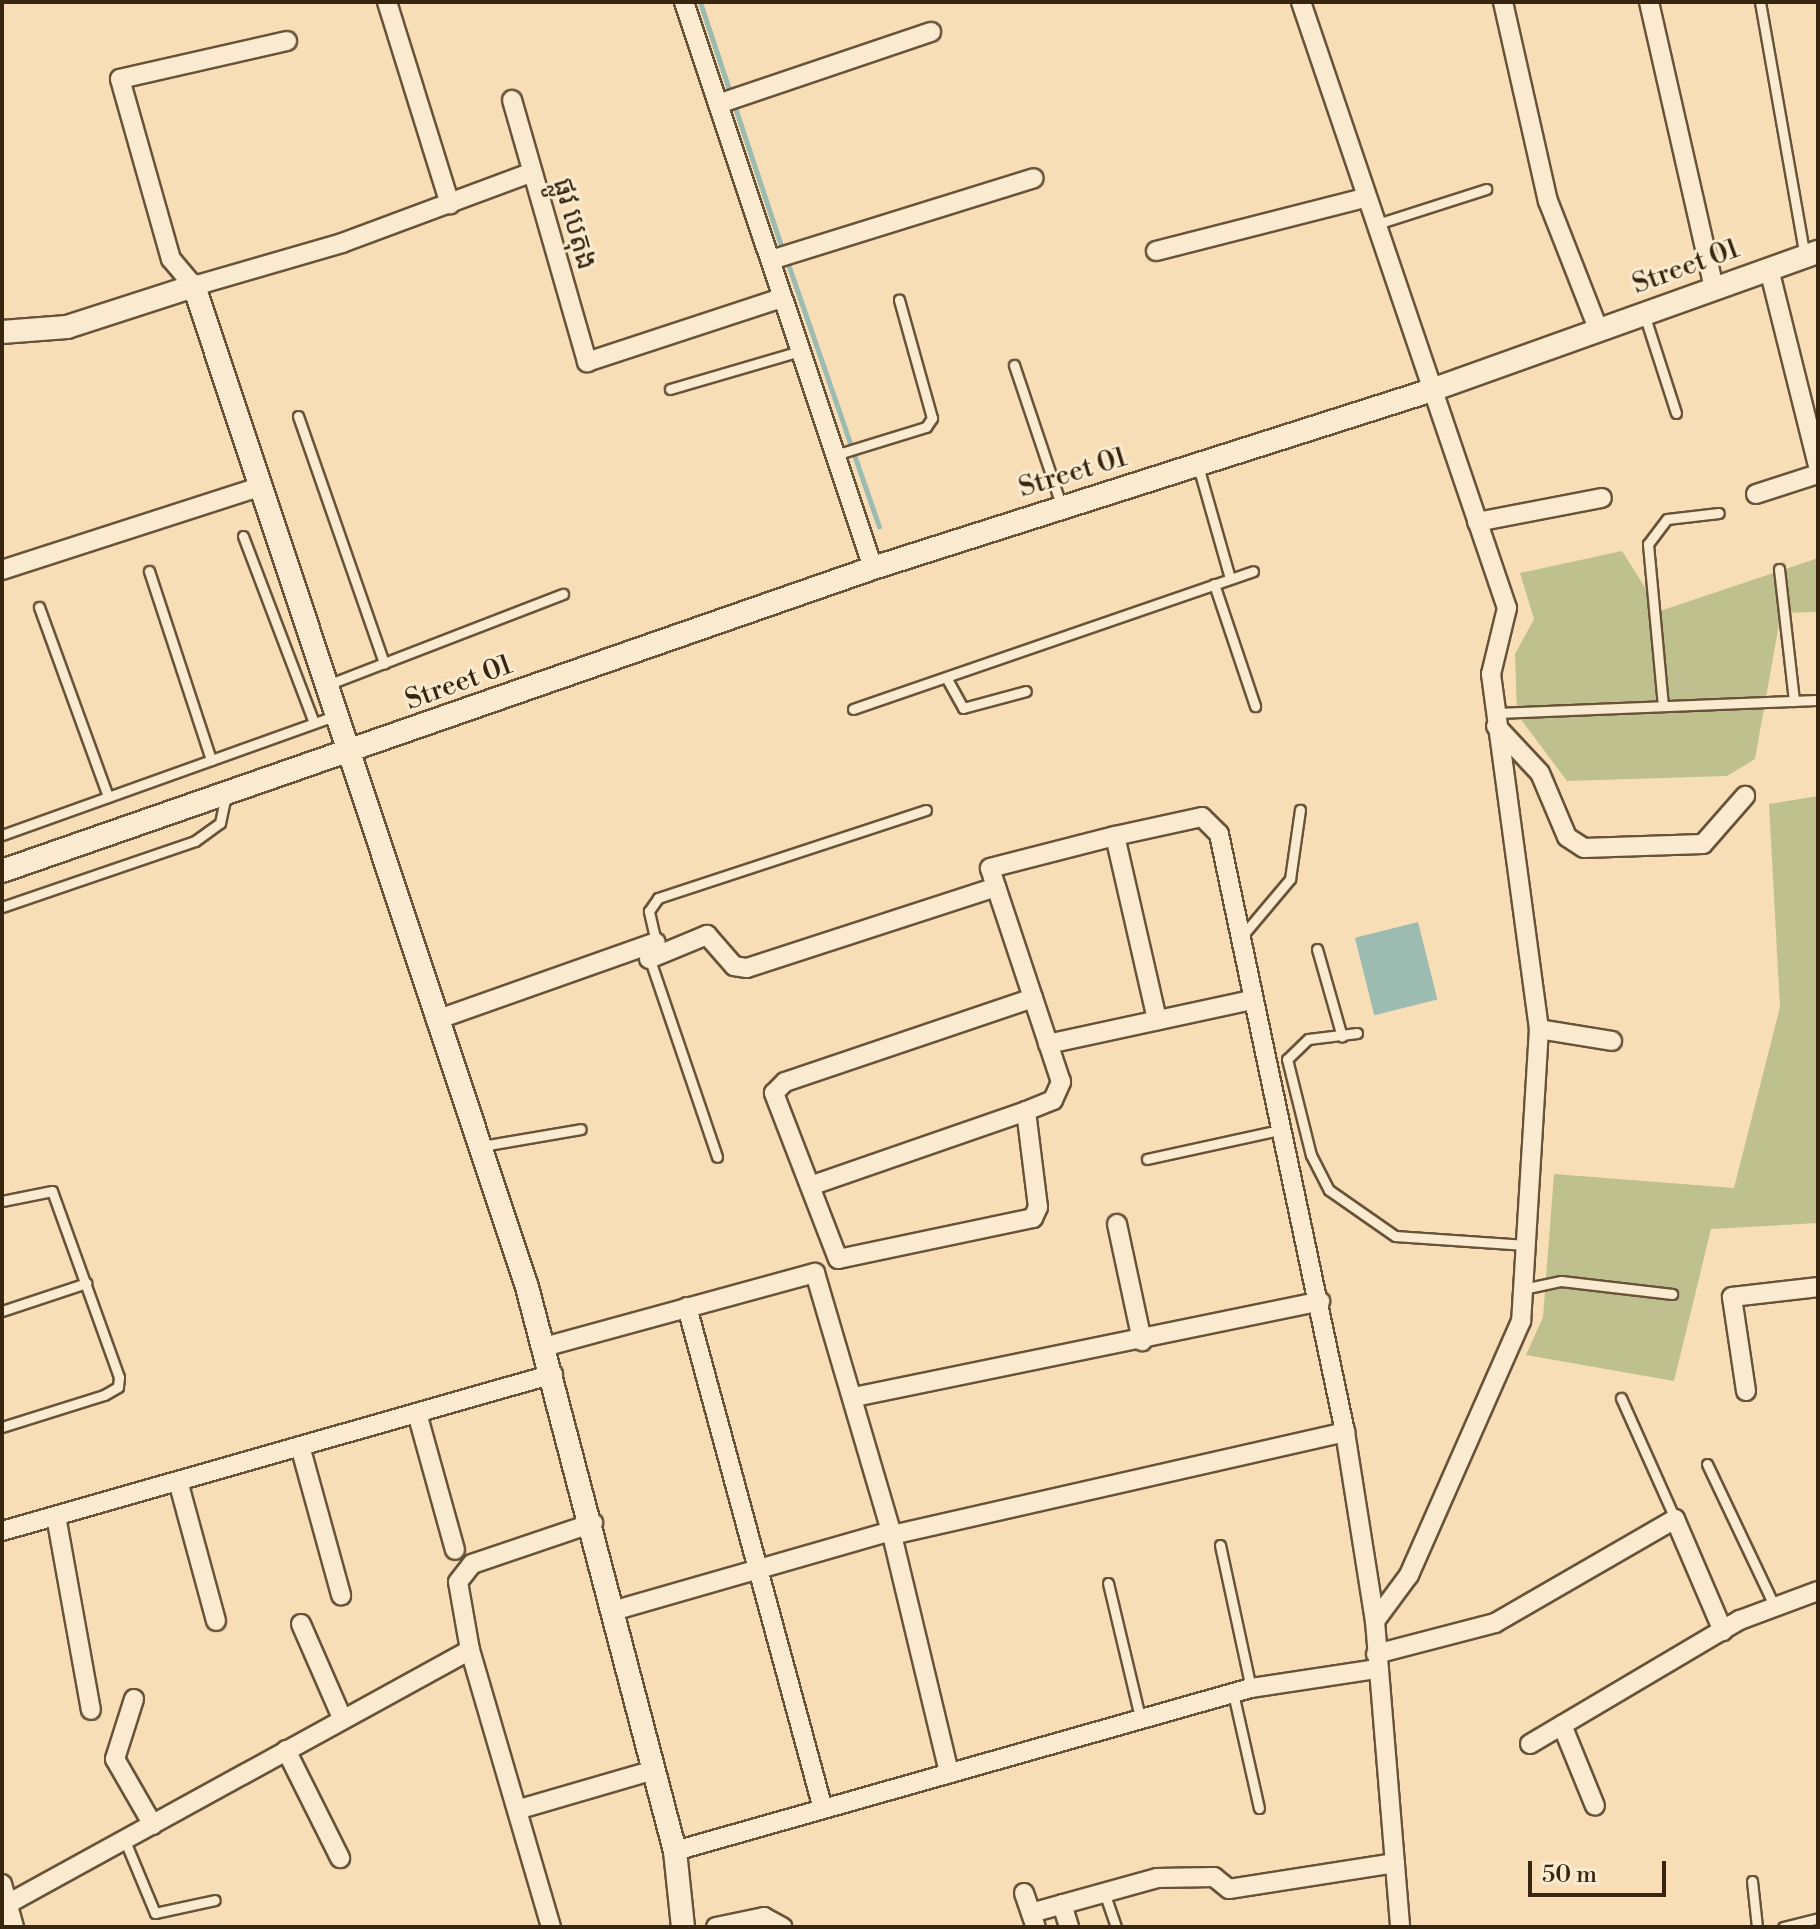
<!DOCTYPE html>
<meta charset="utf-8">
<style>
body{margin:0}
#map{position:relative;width:1820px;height:1929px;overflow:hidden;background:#f7deb6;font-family:"Libre Bodoni","Noto Sans Khmer",serif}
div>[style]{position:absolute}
.green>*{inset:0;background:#bec18d}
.water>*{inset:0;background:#9dbcb1;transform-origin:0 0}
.stream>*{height:5px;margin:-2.5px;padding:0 2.5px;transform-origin:2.5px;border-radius:2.5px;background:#9dbcb1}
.roads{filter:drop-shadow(2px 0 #685339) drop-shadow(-2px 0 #685339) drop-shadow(0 2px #685339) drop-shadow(0 -2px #685339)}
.service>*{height:9px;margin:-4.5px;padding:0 4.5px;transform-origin:4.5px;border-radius:4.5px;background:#faead0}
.minor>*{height:18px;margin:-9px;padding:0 9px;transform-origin:9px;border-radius:9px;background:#faead0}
.tertiary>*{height:22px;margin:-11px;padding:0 11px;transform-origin:11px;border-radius:11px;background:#faead0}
span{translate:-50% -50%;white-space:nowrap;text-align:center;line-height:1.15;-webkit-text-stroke:6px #faead0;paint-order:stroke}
.street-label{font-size:28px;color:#38250f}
.frame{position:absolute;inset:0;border:4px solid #38250f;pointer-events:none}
.scale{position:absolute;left:1528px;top:1861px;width:138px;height:36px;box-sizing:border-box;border:4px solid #38250f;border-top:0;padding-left:10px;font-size:24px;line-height:28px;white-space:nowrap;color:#38250f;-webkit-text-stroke:6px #faead0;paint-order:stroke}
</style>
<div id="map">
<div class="green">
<i style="clip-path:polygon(1622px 551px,1660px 611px,1818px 558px,1818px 612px,1781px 613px,1755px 759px,1727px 776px,1567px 781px,1517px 714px,1515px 654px,1534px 619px,1520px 573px)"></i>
<i style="clip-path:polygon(1818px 796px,1818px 1223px,1711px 1229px,1674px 1381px,1526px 1355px,1543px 1317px,1554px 1174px,1734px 1188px,1780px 1007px,1769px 804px)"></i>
</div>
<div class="water">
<i style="left:1418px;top:922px;width:80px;height:65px;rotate:76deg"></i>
</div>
<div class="stream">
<i style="left:700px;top:2px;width:262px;rotate:71.6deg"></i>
<i style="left:787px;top:261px;width:281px;rotate:70.9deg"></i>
</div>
<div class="roads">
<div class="service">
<i style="left:1760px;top:2px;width:258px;rotate:80deg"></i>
<i style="left:1374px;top:225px;width:118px;rotate:-17.8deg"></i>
<i style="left:1644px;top:314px;width:104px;rotate:72.1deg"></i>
<i style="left:1014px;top:365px;width:151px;rotate:71.4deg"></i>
<i style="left:670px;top:389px;width:135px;rotate:-16.3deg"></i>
<i style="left:298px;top:416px;width:262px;rotate:70.8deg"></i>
<i style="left:835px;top:455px;width:95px;rotate:-17.1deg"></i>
<i style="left:926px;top:427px;width:11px;rotate:-56deg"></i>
<i style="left:932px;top:418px;width:123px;rotate:-105.6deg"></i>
<i style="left:1198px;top:466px;width:116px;rotate:74.1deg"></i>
<i style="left:243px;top:536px;width:200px;rotate:69.2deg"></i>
<i style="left:1779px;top:569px;width:133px;rotate:83.5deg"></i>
<i style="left:149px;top:571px;width:199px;rotate:71.8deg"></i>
<i style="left:1214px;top:584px;width:129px;rotate:71.4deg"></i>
<i style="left:39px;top:607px;width:202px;rotate:70deg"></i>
<i style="left:947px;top:679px;width:33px;rotate:61deg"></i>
<i style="left:963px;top:708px;width:65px;rotate:-15.1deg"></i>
<i style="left:327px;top:685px;width:253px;rotate:-21.1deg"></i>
<i style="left:1663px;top:706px;width:163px;rotate:-95.3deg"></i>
<i style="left:1648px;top:544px;width:31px;rotate:-53deg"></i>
<i style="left:1667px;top:519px;width:52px;rotate:-6.6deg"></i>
<i style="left:853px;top:709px;width:423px;rotate:-19deg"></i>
<i style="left:1495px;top:713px;width:323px;rotate:-2.3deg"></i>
<i style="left:2px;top:835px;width:353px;rotate:-19.7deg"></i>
<i style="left:2px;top:907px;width:204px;rotate:-18.9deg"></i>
<i style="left:195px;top:841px;width:31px;rotate:-36deg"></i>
<i style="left:220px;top:823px;width:29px;rotate:-78deg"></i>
<i style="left:1242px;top:936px;width:75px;rotate:-49.9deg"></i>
<i style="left:1290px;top:879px;width:70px;rotate:-81.8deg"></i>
<i style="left:656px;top:942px;width:32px;rotate:-103deg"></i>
<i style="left:649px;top:911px;width:16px;rotate:-55deg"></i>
<i style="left:658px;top:898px;width:282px;rotate:-18.2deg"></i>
<i style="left:1317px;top:949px;width:91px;rotate:74.1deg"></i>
<i style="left:649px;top:957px;width:211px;rotate:71.2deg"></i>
<i style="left:1357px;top:1033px;width:49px;rotate:173deg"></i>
<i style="left:1308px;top:1039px;width:29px;rotate:136deg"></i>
<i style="left:1287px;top:1059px;width:99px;rotate:76deg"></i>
<i style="left:1311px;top:1155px;width:39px;rotate:63deg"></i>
<i style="left:1329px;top:1190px;width:80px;rotate:34.9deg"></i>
<i style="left:1395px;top:1236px;width:131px;rotate:3.9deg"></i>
<i style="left:482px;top:1146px;width:100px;rotate:-9.7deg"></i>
<i style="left:1147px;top:1159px;width:135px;rotate:-12.4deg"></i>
<i style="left:2px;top:1201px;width:51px;rotate:-11.3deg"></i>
<i style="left:52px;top:1191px;width:198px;rotate:70.2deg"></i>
<i style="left:119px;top:1377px;width:10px;rotate:96deg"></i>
<i style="left:118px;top:1387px;width:16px;rotate:150deg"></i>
<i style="left:104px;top:1395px;width:107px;rotate:162.6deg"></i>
<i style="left:1523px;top:1289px;width:39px;rotate:-12deg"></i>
<i style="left:1561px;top:1281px;width:112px;rotate:6.7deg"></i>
<i style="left:2px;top:1311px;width:89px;rotate:-18.4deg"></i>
<i style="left:1621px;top:1398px;width:133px;rotate:65.9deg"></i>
<i style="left:1707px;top:1464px;width:158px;rotate:64.6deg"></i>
<i style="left:1220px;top:1545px;width:146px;rotate:77.8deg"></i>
<i style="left:1108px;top:1583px;width:142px;rotate:76.6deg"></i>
<i style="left:1233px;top:1693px;width:118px;rotate:77.3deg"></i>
<i style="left:125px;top:1841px;width:78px;rotate:67.4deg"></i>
<i style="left:155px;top:1913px;width:61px;rotate:-12.2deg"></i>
<i style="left:1752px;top:1881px;width:46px;rotate:83.8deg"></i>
<i style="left:1104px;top:1892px;width:37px;rotate:71deg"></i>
<i style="left:1783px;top:1927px;width:36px;rotate:-14deg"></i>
</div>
<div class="minor">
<i style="left:387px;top:2px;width:212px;rotate:72.7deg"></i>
<i style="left:684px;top:2px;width:597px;rotate:71.53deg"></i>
<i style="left:1301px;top:2px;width:640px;rotate:71.23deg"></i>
<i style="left:1507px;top:608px;width:68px;rotate:103.6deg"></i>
<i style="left:1491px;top:674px;width:358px;rotate:82.3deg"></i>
<i style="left:1539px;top:1029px;width:293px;rotate:93.5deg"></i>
<i style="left:1521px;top:1321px;width:278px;rotate:113.8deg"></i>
<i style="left:1409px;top:1575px;width:57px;rotate:126.5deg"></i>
<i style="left:1503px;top:2px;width:204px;rotate:77.3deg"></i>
<i style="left:1548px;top:201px;width:140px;rotate:68.6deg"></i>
<i style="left:1649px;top:2px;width:293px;rotate:77.2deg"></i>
<i style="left:287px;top:41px;width:171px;rotate:167.2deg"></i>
<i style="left:120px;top:79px;width:187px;rotate:74.2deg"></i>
<i style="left:171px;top:259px;width:35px;rotate:50deg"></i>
<i style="left:194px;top:286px;width:154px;rotate:-16.2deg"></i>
<i style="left:342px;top:243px;width:201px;rotate:-20.4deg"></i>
<i style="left:512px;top:100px;width:273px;rotate:74deg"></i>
<i style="left:587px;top:362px;width:205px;rotate:-18.2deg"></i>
<i style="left:718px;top:104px;width:225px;rotate:-18.7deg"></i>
<i style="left:1156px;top:251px;width:215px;rotate:-14.3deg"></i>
<i style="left:771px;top:260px;width:275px;rotate:-17.3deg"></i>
<i style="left:1769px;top:269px;width:202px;rotate:76deg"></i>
<i style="left:1756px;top:494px;width:65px;rotate:-17.9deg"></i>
<i style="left:1477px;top:522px;width:127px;rotate:-10.9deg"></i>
<i style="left:2px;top:570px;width:270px;rotate:-17.9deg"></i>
<i style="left:1496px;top:726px;width:64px;rotate:46.9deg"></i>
<i style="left:1540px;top:773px;width:69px;rotate:67.1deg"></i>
<i style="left:1567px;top:837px;width:20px;rotate:33deg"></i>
<i style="left:1584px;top:848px;width:119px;rotate:-1.9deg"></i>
<i style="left:1703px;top:844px;width:64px;rotate:-48.8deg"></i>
<i style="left:1115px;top:836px;width:89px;rotate:-12.3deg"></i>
<i style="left:1202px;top:817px;width:24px;rotate:45deg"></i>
<i style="left:1219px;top:834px;width:611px;rotate:78.1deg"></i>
<i style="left:1345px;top:1432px;width:191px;rotate:81deg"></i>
<i style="left:1375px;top:1621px;width:307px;rotate:85.3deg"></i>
<i style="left:649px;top:959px;width:63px;rotate:-22.5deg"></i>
<i style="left:707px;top:935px;width:41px;rotate:48.9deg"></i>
<i style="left:734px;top:966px;width:13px;rotate:9deg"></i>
<i style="left:747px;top:968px;width:262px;rotate:-18deg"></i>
<i style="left:436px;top:1020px;width:233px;rotate:-19.5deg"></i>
<i style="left:1539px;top:1029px;width:74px;rotate:9.3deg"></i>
<i style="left:1048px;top:1044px;width:208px;rotate:-12.2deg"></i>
<i style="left:1026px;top:1111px;width:29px;rotate:-22deg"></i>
<i style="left:1053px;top:1100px;width:20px;rotate:-66deg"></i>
<i style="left:1061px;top:1082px;width:225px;rotate:-108.4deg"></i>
<i style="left:990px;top:868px;width:129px;rotate:-14.4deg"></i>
<i style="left:1115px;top:836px;width:189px;rotate:77.1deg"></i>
<i style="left:810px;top:1186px;width:229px;rotate:-19.1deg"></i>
<i style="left:1026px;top:1111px;width:97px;rotate:82.9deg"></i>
<i style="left:1038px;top:1207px;width:12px;rotate:114deg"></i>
<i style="left:1033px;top:1218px;width:199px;rotate:168.1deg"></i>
<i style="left:838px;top:1259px;width:178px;rotate:-111.1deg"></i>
<i style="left:774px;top:1093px;width:16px;rotate:-45deg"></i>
<i style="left:785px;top:1082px;width:262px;rotate:-18.7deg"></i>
<i style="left:1117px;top:1224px;width:120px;rotate:77.9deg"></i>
<i style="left:687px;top:1307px;width:520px;rotate:74.84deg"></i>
<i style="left:544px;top:1347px;width:281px;rotate:-15.3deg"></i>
<i style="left:815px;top:1273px;width:273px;rotate:73.6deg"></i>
<i style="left:892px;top:1535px;width:245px;rotate:76.5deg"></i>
<i style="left:1746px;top:1391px;width:95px;rotate:-98.5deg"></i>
<i style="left:1732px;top:1297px;width:87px;rotate:-6.6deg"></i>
<i style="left:854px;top:1397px;width:476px;rotate:-11.6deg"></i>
<i style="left:417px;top:1413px;width:142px;rotate:74.5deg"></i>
<i style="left:300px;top:1446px;width:155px;rotate:74.6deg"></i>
<i style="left:178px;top:1481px;width:145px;rotate:74.8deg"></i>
<i style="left:56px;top:1516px;width:197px;rotate:79.8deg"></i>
<i style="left:2px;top:1531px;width:573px;rotate:-15.9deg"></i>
<i style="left:892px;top:1535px;width:465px;rotate:-12.8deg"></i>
<i style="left:616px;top:1610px;width:286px;rotate:-16deg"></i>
<i style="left:301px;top:1624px;width:103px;rotate:66.4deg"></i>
<i style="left:1376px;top:1654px;width:123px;rotate:-14.6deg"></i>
<i style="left:1495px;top:1623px;width:208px;rotate:-30deg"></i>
<i style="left:1675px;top:1519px;width:122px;rotate:66.8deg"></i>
<i style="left:134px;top:1699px;width:63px;rotate:107.6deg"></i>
<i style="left:115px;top:1759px;width:76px;rotate:60.1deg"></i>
<i style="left:1562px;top:1725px;width:87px;rotate:67.8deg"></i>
<i style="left:1530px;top:1744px;width:244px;rotate:-30.6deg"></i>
<i style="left:1740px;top:1620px;width:83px;rotate:-20.4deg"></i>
<i style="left:286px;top:1750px;width:121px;rotate:63.4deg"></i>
<i style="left:520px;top:1809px;width:140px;rotate:-16.2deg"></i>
<i style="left:675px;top:1851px;width:599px;rotate:-15.8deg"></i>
<i style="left:1251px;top:1688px;width:127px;rotate:-8.6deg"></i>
<i style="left:2px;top:1884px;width:45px;rotate:74.4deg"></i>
<i style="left:1024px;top:1893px;width:36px;rotate:71deg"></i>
<i style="left:1062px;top:1904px;width:24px;rotate:73deg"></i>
<i style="left:2px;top:1907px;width:534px;rotate:-28.77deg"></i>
<i style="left:1031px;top:1913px;width:131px;rotate:-15.5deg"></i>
<i style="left:1157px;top:1878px;width:57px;rotate:-1deg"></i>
<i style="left:1214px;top:1877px;width:19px;rotate:39deg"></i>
<i style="left:1229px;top:1889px;width:168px;rotate:-8.9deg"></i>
<i style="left:551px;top:1927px;width:289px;rotate:-106.3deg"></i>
<i style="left:470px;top:1650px;width:69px;rotate:-100deg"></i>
<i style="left:458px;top:1582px;width:23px;rotate:-52deg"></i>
<i style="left:472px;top:1564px;width:128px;rotate:-18.7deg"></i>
<i style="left:716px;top:1927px;width:49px;rotate:-11.8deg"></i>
<i style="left:764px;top:1917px;width:21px;rotate:29deg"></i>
</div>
<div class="tertiary">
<i style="left:2px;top:332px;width:65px;rotate:-4.4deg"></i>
<i style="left:67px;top:327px;width:133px;rotate:-17.9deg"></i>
<i style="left:194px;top:286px;width:1055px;rotate:71.6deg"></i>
<i style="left:527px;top:1287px;width:583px;rotate:75.3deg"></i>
<i style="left:675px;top:1851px;width:76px;rotate:84deg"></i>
<i style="left:2px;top:871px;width:922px;rotate:-19.18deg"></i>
<i style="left:873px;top:568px;width:587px;rotate:-17.66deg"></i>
<i style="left:1432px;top:390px;width:410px;rotate:-19.7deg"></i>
</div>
</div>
<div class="street-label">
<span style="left:574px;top:224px;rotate:74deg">ផ្លូវ បេតុង</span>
<span style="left:1686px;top:267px;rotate:-20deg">Street 01</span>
<span style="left:1073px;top:473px;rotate:-17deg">Street 01</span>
<span style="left:459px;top:683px;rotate:-20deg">Street 01</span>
</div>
<div class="frame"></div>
<div class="scale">50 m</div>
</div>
